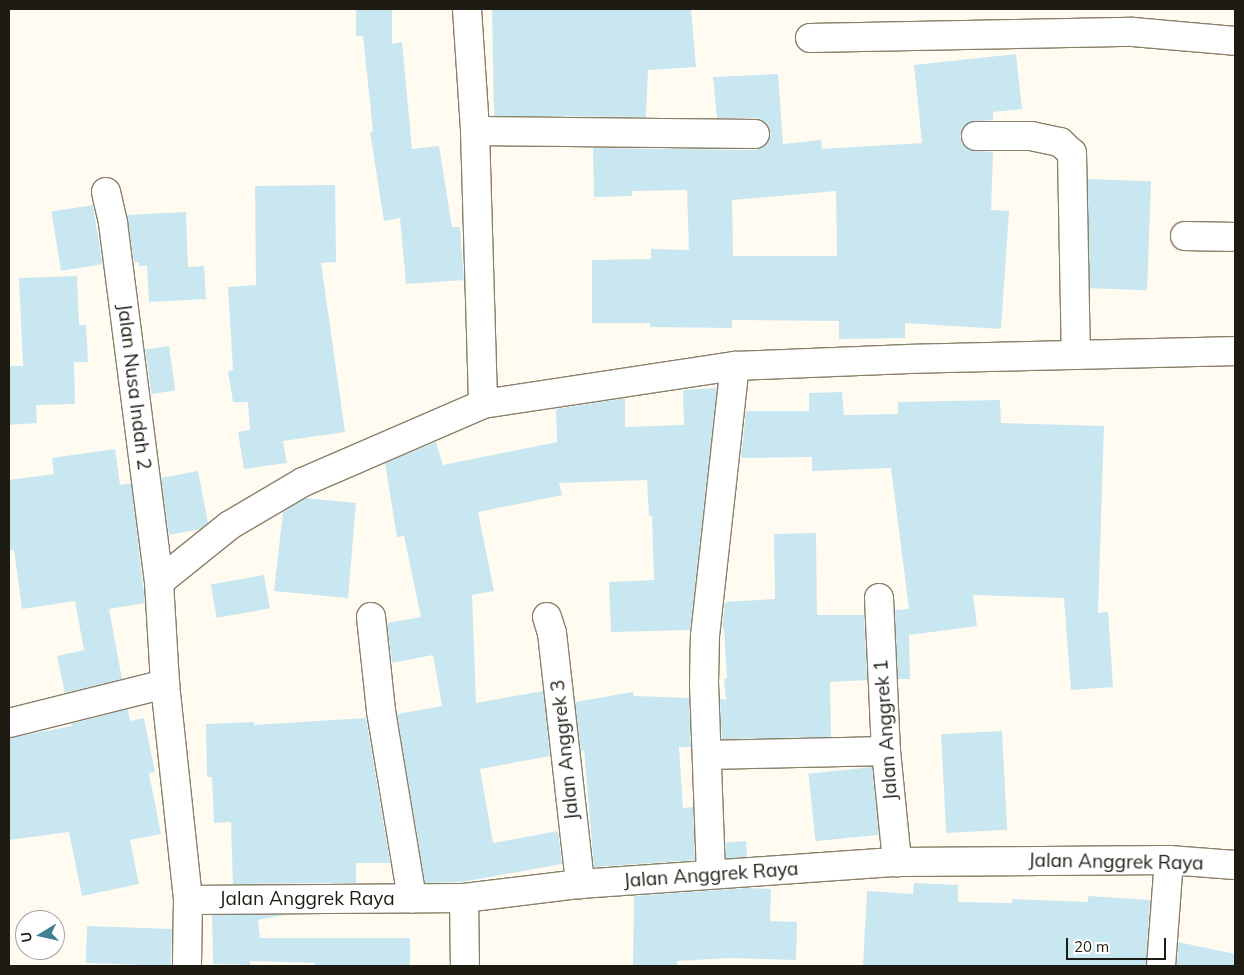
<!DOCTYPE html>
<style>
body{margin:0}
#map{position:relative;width:1244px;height:975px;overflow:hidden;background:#fffbf1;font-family:Mulish,sans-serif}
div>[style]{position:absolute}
.building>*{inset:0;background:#c9e7f1;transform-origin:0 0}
.roads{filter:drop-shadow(1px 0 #898069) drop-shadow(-1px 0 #898069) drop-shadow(0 1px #898069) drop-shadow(0 -1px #898069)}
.minor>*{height:28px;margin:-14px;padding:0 14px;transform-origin:14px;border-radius:14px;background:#fff}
span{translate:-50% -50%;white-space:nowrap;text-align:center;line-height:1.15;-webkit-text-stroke:4px #fff;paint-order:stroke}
.street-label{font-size:19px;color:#1e1b12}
.frame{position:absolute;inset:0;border:10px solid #1e1b12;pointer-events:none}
.north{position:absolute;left:15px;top:910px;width:50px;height:50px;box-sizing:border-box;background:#fff;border:1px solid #a5a4a0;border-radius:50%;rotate:261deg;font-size:14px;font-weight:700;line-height:20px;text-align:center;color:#1e1b12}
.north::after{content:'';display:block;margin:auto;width:18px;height:22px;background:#3f8093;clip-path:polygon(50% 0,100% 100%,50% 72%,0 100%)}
.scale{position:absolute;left:1066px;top:938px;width:100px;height:22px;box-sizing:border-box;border:2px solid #1e1b12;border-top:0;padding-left:6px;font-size:15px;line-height:18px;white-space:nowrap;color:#1e1b12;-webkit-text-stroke:4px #fff;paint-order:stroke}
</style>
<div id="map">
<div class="building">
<i style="clip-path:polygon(356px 9px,392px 9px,392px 44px,402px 42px,412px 149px,439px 146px,452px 227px,460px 227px,464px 280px,406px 284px,400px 218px,384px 221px,370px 132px,373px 131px,363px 36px,356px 36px)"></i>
<i style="clip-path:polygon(492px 9px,691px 9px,696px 67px,648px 70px,646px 117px,494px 116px)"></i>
<i style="clip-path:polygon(evenodd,1016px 54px,1022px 109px,993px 112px,993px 120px,969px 122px,963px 128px,960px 136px,962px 143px,969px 150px,993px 152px,991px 210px,1009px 211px,1001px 329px,905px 323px,905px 338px,839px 339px,839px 321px,732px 320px,732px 328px,650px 327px,650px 323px,592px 323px,592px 260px,651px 259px,651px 249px,689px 250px,687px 190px,632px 191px,632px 196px,594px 197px,593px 148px,755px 150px,762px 148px,768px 142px,771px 135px,769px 127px,763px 121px,755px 118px,717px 118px,713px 77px,778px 74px,783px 144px,821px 140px,822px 149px,922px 143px,914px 65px,1016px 54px,836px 191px,837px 256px,733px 256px,732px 200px,836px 191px)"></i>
<i style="left:1088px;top:179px;width:63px;height:109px;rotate:2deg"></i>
<i style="clip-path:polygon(335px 185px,336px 262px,321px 263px,345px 432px,283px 441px,287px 463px,244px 469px,238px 432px,250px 430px,248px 402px,233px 402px,228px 371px,233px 370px,228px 287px,256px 285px,255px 186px)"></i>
<i style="left:93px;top:205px;width:60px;height:42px;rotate:81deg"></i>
<i style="clip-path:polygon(186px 212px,188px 267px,204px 266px,206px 299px,149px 302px,147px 266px,139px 266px,139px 262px,134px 262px,127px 215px)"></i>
<i style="clip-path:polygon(77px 276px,79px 325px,86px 325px,88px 362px,74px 362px,75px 404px,36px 405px,37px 423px,9px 425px,9px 366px,23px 366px,19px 278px)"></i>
<i style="left:169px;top:346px;width:45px;height:24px;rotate:82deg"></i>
<i style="clip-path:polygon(717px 388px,690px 630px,611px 632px,609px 582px,654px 580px,652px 516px,649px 516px,647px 480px,559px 483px,562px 495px,478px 512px,494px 591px,472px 595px,476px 703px,543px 691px,550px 756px,480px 769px,493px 843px,558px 831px,562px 864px,462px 882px,425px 883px,397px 714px,442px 706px,433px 655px,392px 663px,387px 623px,421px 617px,404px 536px,397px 537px,385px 463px,436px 442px,443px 465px,557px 442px,556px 409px,625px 398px,625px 427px,684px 425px,683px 390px)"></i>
<i style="clip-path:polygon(842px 392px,844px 415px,898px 414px,898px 402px,1000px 400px,1001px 423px,1104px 426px,1098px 613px,1108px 612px,1113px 687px,1071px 690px,1064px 598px,973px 595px,977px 626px,909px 635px,910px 679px,898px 679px,895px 610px,909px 609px,891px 468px,812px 471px,812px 457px,741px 458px,746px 411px,809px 411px,809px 393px)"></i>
<i style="clip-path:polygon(115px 449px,120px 485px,131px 483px,145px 603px,109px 609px,122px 679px,65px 693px,57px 656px,84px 650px,75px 601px,22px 609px,14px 550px,9px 551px,9px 480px,54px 474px,52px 458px)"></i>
<i style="clip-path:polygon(198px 471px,208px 523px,200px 529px,169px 535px,161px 478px)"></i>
<i style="clip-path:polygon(306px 498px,356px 503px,348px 598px,274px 591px,283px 512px)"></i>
<i style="clip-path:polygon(816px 533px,817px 615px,864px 615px,867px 680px,830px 682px,831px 737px,722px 739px,720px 699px,726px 700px,724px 679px,727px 678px,724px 629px,722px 629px,725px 602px,775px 599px,774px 534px)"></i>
<i style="left:264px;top:575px;width:34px;height:54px;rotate:80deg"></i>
<i style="clip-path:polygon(633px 692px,634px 696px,689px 698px,691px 747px,679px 747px,683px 808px,693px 807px,695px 860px,594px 867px,584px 750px,581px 751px,575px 702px)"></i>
<i style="clip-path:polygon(128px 709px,130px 721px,144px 718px,155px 772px,149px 773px,161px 834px,130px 840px,139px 884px,82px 896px,69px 832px,9px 840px,9px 738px,72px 726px,71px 724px)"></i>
<i style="clip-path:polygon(366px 718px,390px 863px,356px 863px,356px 883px,233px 884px,231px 822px,214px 823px,212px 777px,207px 777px,206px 724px,254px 722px,254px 725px)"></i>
<i style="left:1002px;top:731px;width:99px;height:61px;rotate:87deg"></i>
<i style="left:872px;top:767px;width:68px;height:64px;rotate:84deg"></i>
<i style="left:746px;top:841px;width:16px;height:21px;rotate:86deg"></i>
<i style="clip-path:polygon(914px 883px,958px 885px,958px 902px,1012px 903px,1012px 899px,1088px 902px,1088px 896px,1150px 900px,1146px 966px,863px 966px,867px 891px,913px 894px)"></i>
<i style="clip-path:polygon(749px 888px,771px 889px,770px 921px,797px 922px,796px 960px,729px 958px,677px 961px,677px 966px,633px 966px,634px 896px)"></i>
<i style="clip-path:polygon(212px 915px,284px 915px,258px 920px,260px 938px,410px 938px,410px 966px,315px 966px,315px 963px,250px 961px,250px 965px,213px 964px)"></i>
<i style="left:172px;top:929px;width:37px;height:85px;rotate:92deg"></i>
<i style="clip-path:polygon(1178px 942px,1235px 954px,1235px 966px,1177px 966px)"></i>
</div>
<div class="roads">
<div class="minor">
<i style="left:467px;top:9px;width:122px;rotate:86.2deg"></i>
<i style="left:475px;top:131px;width:273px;rotate:88.3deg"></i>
<i style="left:810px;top:38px;width:323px;rotate:-1.1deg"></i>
<i style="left:1133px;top:32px;width:102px;rotate:5deg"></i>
<i style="left:475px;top:131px;width:280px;rotate:0.6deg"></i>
<i style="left:976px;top:136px;width:55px"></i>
<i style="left:1031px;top:136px;width:30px;rotate:12deg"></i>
<i style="left:1060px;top:142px;width:16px;rotate:43deg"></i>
<i style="left:1072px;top:153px;width:202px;rotate:88.9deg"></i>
<i style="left:106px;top:192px;width:32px;rotate:77deg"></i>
<i style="left:113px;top:223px;width:362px;rotate:82.7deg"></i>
<i style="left:159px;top:582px;width:102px;rotate:86.6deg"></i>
<i style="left:165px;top:684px;width:217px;rotate:83.9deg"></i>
<i style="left:188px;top:900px;width:66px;rotate:90.9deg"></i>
<i style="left:1185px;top:236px;width:50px;rotate:1.1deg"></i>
<i style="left:159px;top:582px;width:91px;rotate:-38.8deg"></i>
<i style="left:230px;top:525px;width:85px;rotate:-30.5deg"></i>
<i style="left:303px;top:482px;width:196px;rotate:-23.4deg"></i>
<i style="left:483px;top:404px;width:255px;rotate:-8.6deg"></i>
<i style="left:735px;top:366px;width:174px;rotate:-2.3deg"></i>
<i style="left:909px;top:359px;width:326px;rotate:-1.4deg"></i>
<i style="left:879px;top:598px;width:153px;rotate:87.4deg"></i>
<i style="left:886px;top:751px;width:112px;rotate:84.3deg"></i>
<i style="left:371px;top:617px;width:95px;rotate:83.9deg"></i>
<i style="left:381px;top:711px;width:190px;rotate:80.6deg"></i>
<i style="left:547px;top:617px;width:17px;rotate:73deg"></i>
<i style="left:552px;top:633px;width:253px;rotate:83.6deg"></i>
<i style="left:9px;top:723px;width:161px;rotate:-14deg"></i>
<i style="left:708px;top:755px;width:178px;rotate:-1.3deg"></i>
<i style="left:711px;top:874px;width:192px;rotate:-92.1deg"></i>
<i style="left:704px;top:682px;width:46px;rotate:-88.8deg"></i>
<i style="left:705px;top:636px;width:272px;rotate:-83.7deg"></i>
<i style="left:464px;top:898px;width:68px;rotate:89.2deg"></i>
<i style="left:188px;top:900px;width:276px;rotate:-0.4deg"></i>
<i style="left:464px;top:898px;width:117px;rotate:-6.9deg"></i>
<i style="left:580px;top:884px;width:318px;rotate:-4deg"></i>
<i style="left:897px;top:862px;width:272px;rotate:-0.4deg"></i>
<i style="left:1169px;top:860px;width:66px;rotate:4.3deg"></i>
<i style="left:1161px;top:966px;width:106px;rotate:-85.7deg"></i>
</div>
</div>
<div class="street-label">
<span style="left:134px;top:387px;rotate:83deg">Jalan Nusa Indah 2</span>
<span style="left:886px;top:730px;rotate:-94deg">Jalan Anggrek 1</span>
<span style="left:565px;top:750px;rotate:-96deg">Jalan Anggrek 3</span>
<span style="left:1116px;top:862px;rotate:1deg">Jalan Anggrek Raya</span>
<span style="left:711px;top:875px;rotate:-4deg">Jalan Anggrek Raya</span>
<span style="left:307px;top:899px">Jalan Anggrek Raya</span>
</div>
<div class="frame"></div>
<div class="north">U</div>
<div class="scale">20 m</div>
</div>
